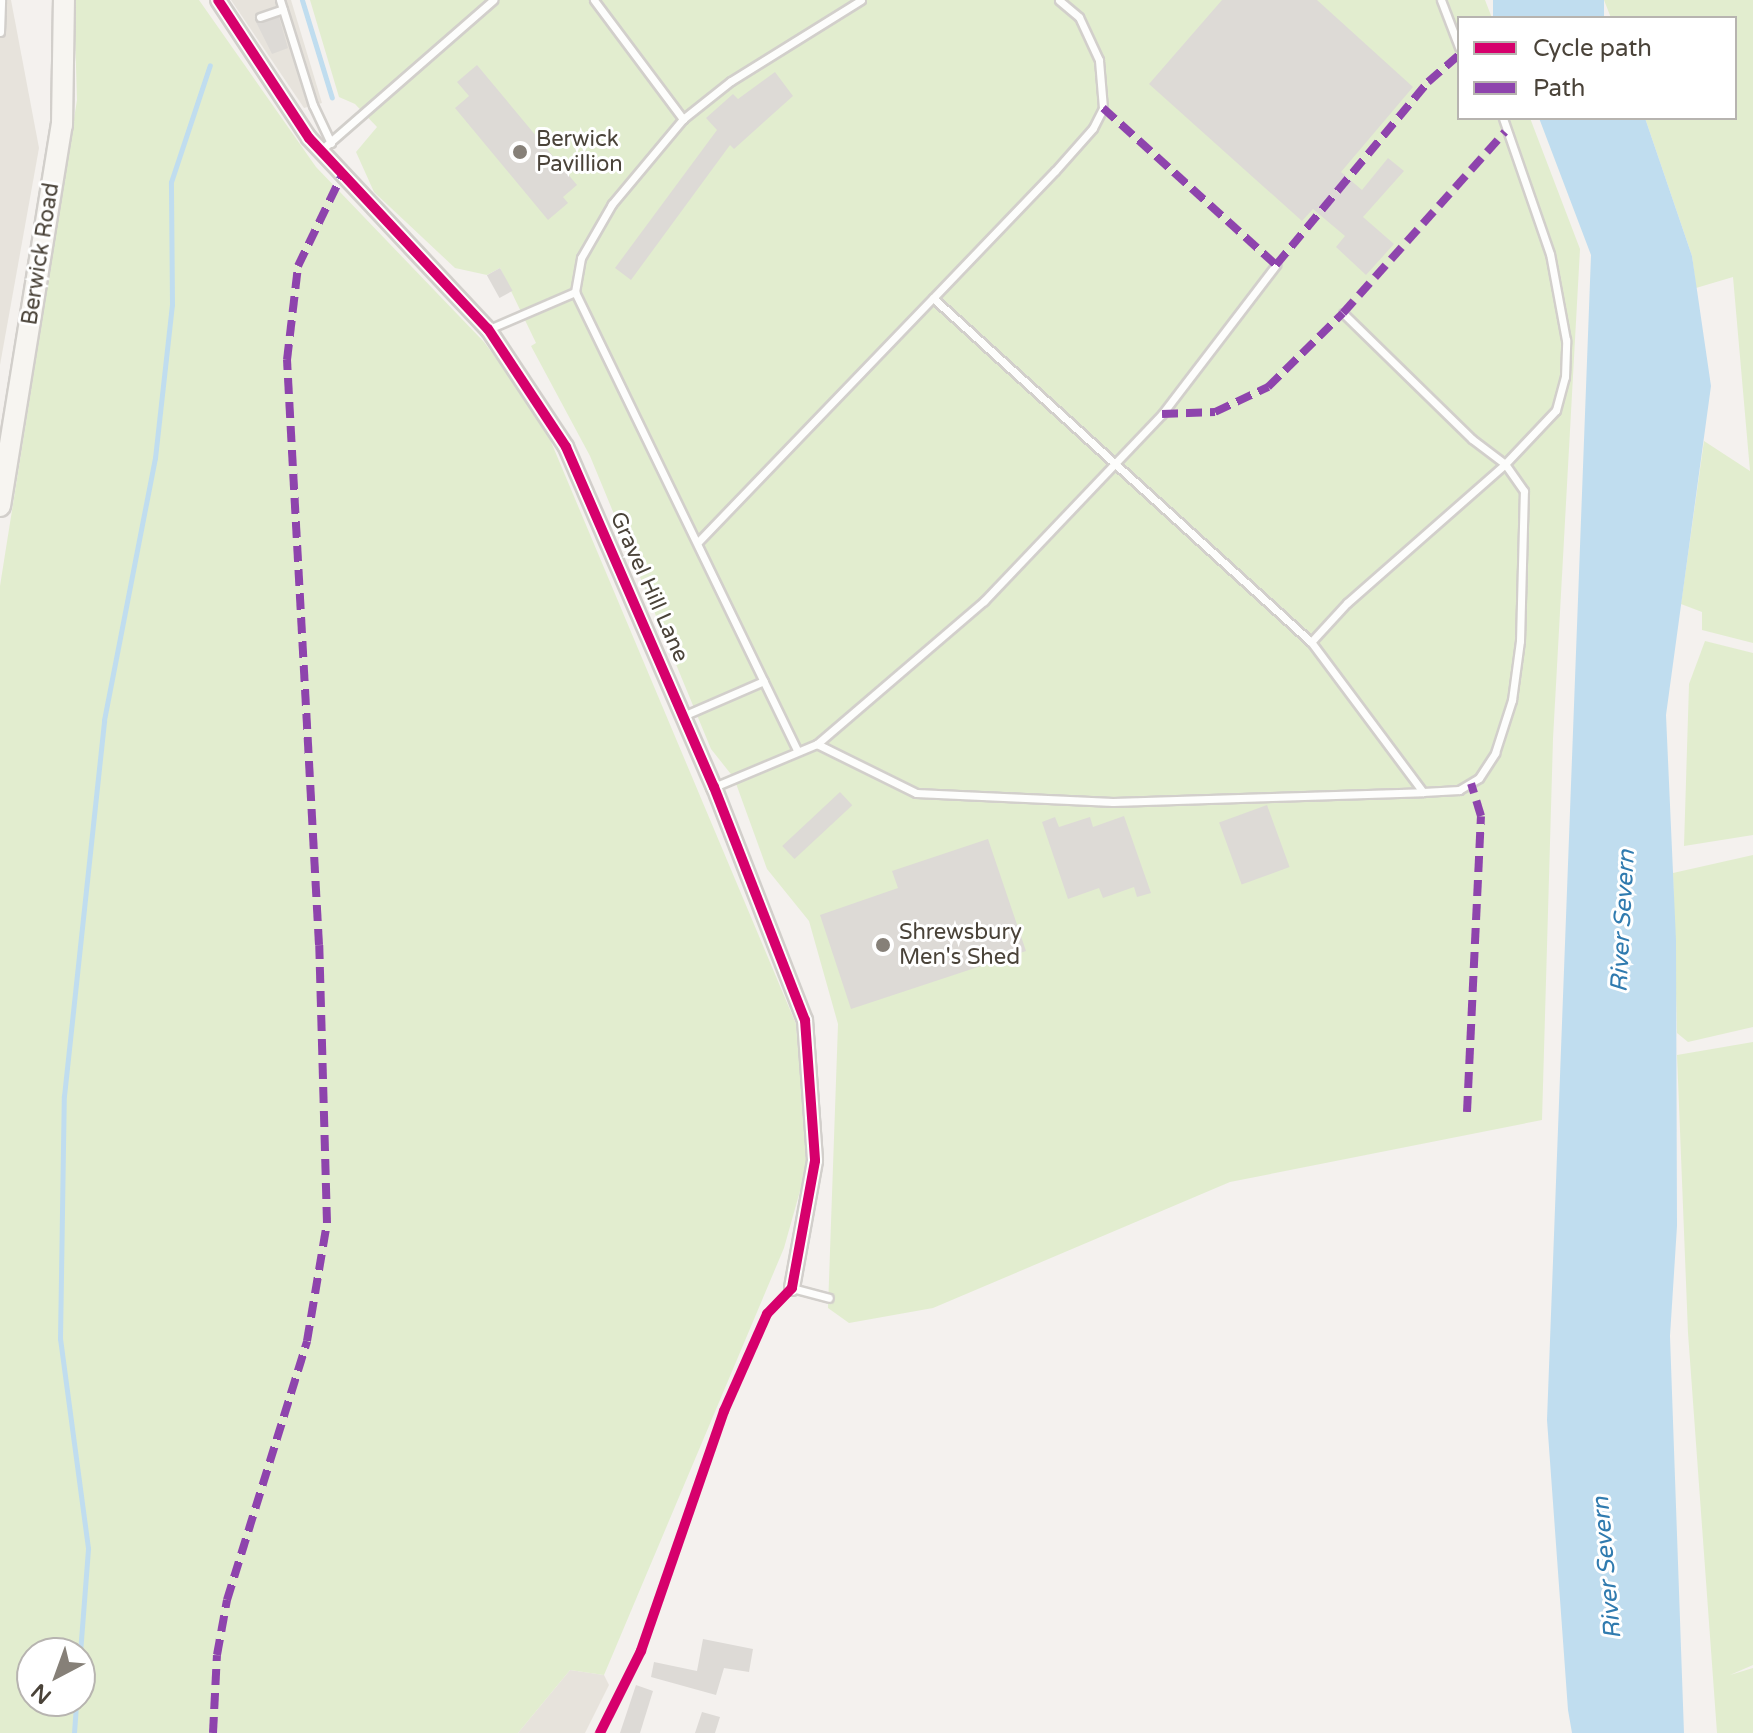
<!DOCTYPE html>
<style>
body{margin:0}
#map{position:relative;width:1753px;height:1733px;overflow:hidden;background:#f4f1ee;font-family:"Varela Round",sans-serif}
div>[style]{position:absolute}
.residential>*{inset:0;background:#e7e3dc}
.green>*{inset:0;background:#e2edcf}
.water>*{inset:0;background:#c0ddef;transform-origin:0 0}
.stream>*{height:5px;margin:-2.5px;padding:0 2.5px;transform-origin:2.5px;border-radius:2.5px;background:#c0ddef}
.building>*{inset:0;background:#dddad6;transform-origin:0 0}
.roads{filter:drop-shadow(2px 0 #d2cfcb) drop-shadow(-2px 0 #d2cfcb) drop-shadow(0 2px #d2cfcb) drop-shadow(0 -2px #d2cfcb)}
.lane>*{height:7px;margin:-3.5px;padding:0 3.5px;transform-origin:3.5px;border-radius:3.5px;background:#fdfdfc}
.street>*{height:14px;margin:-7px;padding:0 7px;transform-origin:7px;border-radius:7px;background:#fdfdfc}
.secondary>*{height:20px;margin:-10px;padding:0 10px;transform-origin:10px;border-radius:10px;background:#f7f5f1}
.quiet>*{height:8px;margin-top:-4px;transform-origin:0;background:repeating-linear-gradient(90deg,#8e44ad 0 16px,transparent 0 24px)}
.cycleway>*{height:10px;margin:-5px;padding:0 5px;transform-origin:5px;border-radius:5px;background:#d6006c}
.dots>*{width:22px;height:22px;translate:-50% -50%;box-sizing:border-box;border:4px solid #fff;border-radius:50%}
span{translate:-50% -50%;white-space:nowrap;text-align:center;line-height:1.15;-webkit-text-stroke:6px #fff;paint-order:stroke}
.poi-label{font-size:22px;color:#4a4339}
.left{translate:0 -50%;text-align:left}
.street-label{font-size:22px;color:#4a4339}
.water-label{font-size:24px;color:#307baf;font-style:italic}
.legend{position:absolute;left:1457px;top:16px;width:280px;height:104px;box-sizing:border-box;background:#fff;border:2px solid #b7b4b0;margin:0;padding:10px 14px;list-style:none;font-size:24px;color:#4a4339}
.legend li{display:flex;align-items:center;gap:16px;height:40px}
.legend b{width:40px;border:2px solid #b7b4b0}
.north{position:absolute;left:16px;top:1637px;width:80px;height:80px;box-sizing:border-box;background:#fff;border:2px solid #b7b4b0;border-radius:50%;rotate:221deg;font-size:22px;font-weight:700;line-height:32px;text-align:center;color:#4a4339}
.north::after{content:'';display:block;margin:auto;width:28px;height:36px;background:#868078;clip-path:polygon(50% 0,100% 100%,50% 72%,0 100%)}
</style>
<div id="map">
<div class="residential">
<i style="clip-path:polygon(0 0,11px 0,39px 148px,0 365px)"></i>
<i style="clip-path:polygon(231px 0,291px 0,322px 103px,304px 108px)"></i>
<i style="clip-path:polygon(570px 1670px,604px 1675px,609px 1685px,585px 1733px,518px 1733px)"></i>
</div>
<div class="green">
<i style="clip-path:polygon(evenodd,74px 0,199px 0,316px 167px,484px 342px,541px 418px,796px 1024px,807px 1166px,784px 1248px,604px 1675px,570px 1670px,518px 1733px,0 1733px,0 586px,77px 100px,74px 0,32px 1653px,80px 1653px,80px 1701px,32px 1701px,32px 1653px)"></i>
<i style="clip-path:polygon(310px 0,1485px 0,1492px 18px,1459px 18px,1459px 118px,1530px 118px,1580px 249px,1553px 739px,1542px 1120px,1230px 1182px,933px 1308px,849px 1323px,828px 1308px,838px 1024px,809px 921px,767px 869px,734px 778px,711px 749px,590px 456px,531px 346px,536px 343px,500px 268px,487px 275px,455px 268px,374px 192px,356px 152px,377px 127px,355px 104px,339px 97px)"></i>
<i style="clip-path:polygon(1604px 0,1753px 0,1753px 643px,1702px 630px,1702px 612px,1681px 604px,1704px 441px,1750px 471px,1733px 277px,1696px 288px,1692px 256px,1645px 118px,1735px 118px,1735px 18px,1611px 18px)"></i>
<i style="clip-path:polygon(1705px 641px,1753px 653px,1753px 835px,1684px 846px,1689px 684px)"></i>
<i style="clip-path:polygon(1753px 855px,1753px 1027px,1688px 1042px,1677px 1033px,1673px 873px)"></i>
<i style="clip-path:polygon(1753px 1042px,1753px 1665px,1730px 1675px,1753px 1668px,1753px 1733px,1717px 1733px,1688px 1333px,1677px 1055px)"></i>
</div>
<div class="water">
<i style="left:1493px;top:0;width:111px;height:19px"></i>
<i style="clip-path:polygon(1539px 118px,1645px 118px,1692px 256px,1711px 386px,1666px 715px,1676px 940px,1677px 1226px,1670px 1336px,1684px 1733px,1572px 1733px,1568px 1710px,1547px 1420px,1591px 255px)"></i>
</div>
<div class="stream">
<i style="left:302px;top:0;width:102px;rotate:73deg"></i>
<i style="left:80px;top:1653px;width:105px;rotate:-85.6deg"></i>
<i style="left:88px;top:1548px;width:211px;rotate:-97.6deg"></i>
<i style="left:60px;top:1339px;width:243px;rotate:-89.1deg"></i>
<i style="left:64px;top:1096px;width:378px;rotate:-83.9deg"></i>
<i style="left:104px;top:720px;width:267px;rotate:-79deg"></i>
<i style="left:155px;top:458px;width:154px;rotate:-83.7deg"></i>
<i style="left:172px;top:305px;width:123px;rotate:-90.5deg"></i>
<i style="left:171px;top:182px;width:123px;rotate:-71.6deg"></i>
<i style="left:74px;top:1733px;width:32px;rotate:-86deg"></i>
</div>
<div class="building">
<i style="clip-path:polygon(1222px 0,1317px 0,1413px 87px,1341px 172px,1362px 190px,1388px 158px,1404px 171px,1363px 217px,1394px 244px,1366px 275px,1336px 247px,1345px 236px,1313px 209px,1302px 221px,1149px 84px)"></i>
<i style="clip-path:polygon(279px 17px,288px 48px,272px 54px,256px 22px)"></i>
<i style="clip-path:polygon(477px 65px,577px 185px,563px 197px,568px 203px,548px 220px,455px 108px,469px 96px,457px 82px)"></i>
<i style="clip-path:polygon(775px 72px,793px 96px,734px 149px,730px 145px,631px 280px,615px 268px,717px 130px,706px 118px,733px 94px,738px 99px)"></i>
<i style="left:500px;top:268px;width:26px;height:15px;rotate:61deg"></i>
<i style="left:840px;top:792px;width:18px;height:79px;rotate:47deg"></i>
<i style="left:1267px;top:805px;width:66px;height:51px;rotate:70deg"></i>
<i style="clip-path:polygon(1124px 816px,1151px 893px,1137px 897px,1134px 887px,1103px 898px,1099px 888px,1068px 899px,1042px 822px,1055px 817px,1059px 827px,1090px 817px,1093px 827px)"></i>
<i style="clip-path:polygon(988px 839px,1026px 951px,851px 1009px,820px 915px,898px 888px,892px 871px)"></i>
<i style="clip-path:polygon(703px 1639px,753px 1649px,749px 1672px,724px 1668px,716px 1695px,651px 1677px,654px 1662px,697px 1671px)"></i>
<i style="clip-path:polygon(636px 1685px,653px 1691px,640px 1733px,620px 1733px)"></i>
<i style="clip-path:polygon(702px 1712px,720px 1717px,715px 1733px,695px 1733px)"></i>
</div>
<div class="roads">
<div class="lane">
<i style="left:280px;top:0;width:110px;rotate:72.6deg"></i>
<i style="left:313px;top:105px;width:42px;rotate:64.7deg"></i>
<i style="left:594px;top:0;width:149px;rotate:53.2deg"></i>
<i style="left:683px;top:119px;width:61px;rotate:-38.4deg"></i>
<i style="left:731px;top:81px;width:153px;rotate:-31.9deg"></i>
<i style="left:1441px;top:0;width:50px;rotate:69deg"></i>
<i style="left:260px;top:17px;width:24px;rotate:-19deg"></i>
<i style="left:0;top:32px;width:32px;rotate:-88deg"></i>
<i style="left:683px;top:119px;width:111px;rotate:129.9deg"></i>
<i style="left:612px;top:204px;width:62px;rotate:119.9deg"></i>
<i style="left:581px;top:258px;width:35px;rotate:100deg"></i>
<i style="left:575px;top:292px;width:509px;rotate:64.14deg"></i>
<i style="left:320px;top:151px;width:230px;rotate:-41.1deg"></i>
<i style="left:489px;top:329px;width:94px;rotate:-23.3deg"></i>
<i style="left:699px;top:541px;width:337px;rotate:-46.1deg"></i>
<i style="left:1311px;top:642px;width:53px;rotate:-47.3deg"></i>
<i style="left:1347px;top:603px;width:210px;rotate:-41.3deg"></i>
<i style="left:1505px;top:464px;width:41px;rotate:-142.9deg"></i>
<i style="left:1472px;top:439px;width:180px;rotate:-135.7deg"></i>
<i style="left:683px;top:716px;width:88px;rotate:-23.4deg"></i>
<i style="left:817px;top:744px;width:110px;rotate:26.3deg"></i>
<i style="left:916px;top:793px;width:197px;rotate:2.6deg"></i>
<i style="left:1113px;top:802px;width:310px;rotate:-1.8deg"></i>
<i style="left:1423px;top:792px;width:187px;rotate:-126.7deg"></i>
<i style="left:1311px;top:642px;width:511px;rotate:-137.7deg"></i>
<i style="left:933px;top:298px;width:176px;rotate:-46.2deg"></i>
<i style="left:1055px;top:171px;width:57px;rotate:-48.5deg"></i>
<i style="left:1093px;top:128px;width:22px;rotate:-63deg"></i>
<i style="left:1103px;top:108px;width:48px;rotate:-94.8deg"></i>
<i style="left:1099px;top:60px;width:47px;rotate:-114.9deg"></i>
<i style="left:1079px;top:17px;width:26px;rotate:-140deg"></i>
<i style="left:714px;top:787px;width:112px;rotate:-22.7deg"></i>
<i style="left:817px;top:744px;width:220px;rotate:-40.6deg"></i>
<i style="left:984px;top:601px;width:258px;rotate:-46.4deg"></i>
<i style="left:1162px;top:414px;width:188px;rotate:-52.6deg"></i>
<i style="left:1423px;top:792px;width:36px;rotate:-3deg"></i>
<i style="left:1459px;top:790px;width:23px;rotate:-31deg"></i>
<i style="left:1479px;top:778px;width:30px;rotate:-57deg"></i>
<i style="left:1495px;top:753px;width:56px;rotate:-72.2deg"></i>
<i style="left:1512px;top:700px;width:60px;rotate:-82.3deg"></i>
<i style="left:1520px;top:641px;width:150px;rotate:-88.5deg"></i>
<i style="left:1524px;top:491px;width:33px;rotate:-125deg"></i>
<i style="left:1505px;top:464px;width:74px;rotate:-46.6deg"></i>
<i style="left:1556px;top:410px;width:34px;rotate:-75deg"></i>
<i style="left:1565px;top:377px;width:37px;rotate:-88deg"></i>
<i style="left:1566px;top:340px;width:87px;rotate:-100.5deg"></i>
<i style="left:1550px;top:254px;width:144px;rotate:-109.1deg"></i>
<i style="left:792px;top:1288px;width:38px;rotate:15deg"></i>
</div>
<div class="street">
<i style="left:218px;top:0;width:165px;rotate:56.6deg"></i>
<i style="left:309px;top:138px;width:262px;rotate:46.9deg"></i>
<i style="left:488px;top:329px;width:141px;rotate:56.5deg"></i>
<i style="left:566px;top:447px;width:371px;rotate:66.5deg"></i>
<i style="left:714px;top:787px;width:250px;rotate:68.7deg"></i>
<i style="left:805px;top:1020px;width:141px;rotate:85.9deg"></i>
<i style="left:815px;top:1161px;width:129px;rotate:100.3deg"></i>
</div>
<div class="secondary">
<i style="left:0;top:506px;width:386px;rotate:-80.8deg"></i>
<i style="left:62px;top:125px;width:125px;rotate:-89.1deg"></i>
</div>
</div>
<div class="quiet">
<i style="left:1103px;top:108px;width:234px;rotate:42.2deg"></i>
<i style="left:1276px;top:265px;width:238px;rotate:-50.3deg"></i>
<i style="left:1428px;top:82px;width:41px;rotate:-41.1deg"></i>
<i style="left:1162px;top:414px;width:53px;rotate:-2.2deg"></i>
<i style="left:1215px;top:412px;width:59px;rotate:-25.3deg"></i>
<i style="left:1268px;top:387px;width:105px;rotate:-44.6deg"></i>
<i style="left:1343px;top:313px;width:243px;rotate:-48.2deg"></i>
<i style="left:1467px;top:1112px;width:296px;rotate:-87.3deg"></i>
<i style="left:1481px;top:816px;width:34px;rotate:-107deg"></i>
<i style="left:213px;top:1733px;width:78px;rotate:-87.1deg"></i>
<i style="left:217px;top:1655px;width:56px;rotate:-79.7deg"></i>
<i style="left:227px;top:1600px;width:271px;rotate:-72.8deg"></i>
<i style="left:307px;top:1341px;width:120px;rotate:-80.4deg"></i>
<i style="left:327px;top:1223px;width:278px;rotate:-91.6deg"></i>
<i style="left:319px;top:945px;width:586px;rotate:-93.13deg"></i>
<i style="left:287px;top:360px;width:95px;rotate:-83.3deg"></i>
<i style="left:298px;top:266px;width:101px;rotate:-64.2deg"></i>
</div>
<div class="cycleway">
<i style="left:218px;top:0;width:165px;rotate:56.6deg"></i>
<i style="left:309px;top:138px;width:262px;rotate:46.9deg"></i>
<i style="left:488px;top:329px;width:141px;rotate:56.5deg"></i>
<i style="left:566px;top:447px;width:371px;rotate:66.5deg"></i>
<i style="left:714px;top:787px;width:250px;rotate:68.7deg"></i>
<i style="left:805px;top:1020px;width:141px;rotate:85.9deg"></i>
<i style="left:815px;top:1161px;width:129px;rotate:100.3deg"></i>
<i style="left:792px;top:1288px;width:36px;rotate:134deg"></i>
<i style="left:767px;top:1314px;width:106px;rotate:113.9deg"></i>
<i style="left:724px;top:1411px;width:254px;rotate:109.1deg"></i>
<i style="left:641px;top:1651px;width:92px;rotate:116.6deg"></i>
</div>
<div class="dots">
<i style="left:520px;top:152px;background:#868078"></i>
<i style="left:883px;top:945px;background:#868078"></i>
</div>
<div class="poi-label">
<span class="left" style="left:536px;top:152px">Berwick<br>Pavillion</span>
<span class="left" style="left:899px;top:945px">Shrewsbury<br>Men's Shed</span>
</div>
<div class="street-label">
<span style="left:41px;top:254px;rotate:-81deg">Berwick Road</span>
<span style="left:649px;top:587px;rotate:66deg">Gravel Hill Lane</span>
</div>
<div class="water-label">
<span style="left:1623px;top:921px;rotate:-87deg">River Severn</span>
<span style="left:1607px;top:1568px;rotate:-95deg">River Severn</span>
</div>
<ul class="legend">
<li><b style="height:10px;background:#d6006c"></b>Cycle path</li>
<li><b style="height:10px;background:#8e44ad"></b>Path</li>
</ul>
<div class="north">N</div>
</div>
